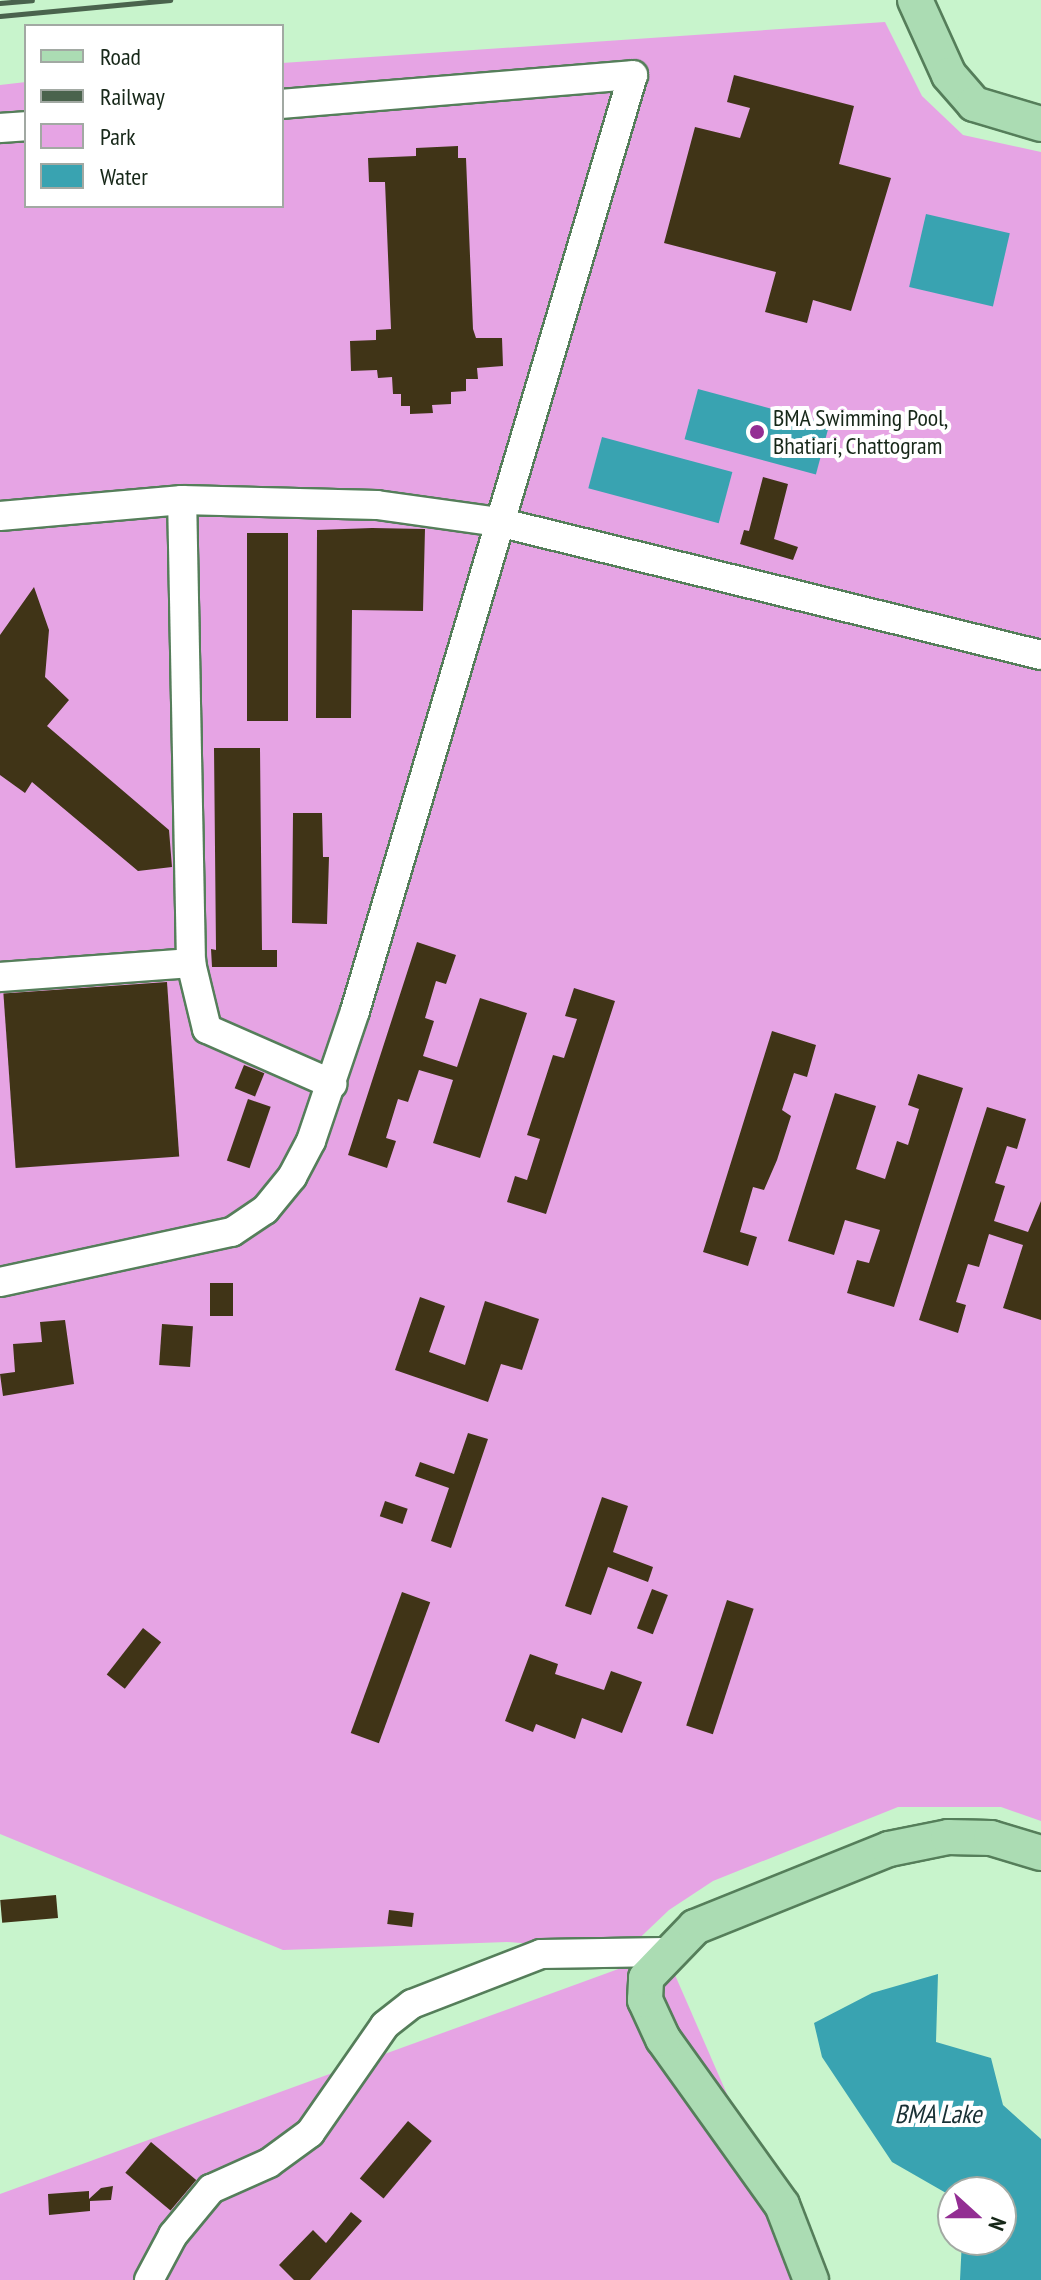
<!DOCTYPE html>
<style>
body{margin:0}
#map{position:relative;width:1041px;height:2280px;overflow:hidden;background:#c8f4cc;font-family:"PT Sans Narrow",sans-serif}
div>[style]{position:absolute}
.green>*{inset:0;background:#e6a4e4}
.water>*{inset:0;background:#39a3b1;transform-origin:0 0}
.building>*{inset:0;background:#403417;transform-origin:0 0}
.roads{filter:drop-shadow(2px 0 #557e5a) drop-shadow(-2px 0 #557e5a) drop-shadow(0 2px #557e5a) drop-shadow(0 -2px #557e5a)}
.minor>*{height:28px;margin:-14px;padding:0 14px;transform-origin:14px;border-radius:14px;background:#fff}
.major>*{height:34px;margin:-17px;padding:0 17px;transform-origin:17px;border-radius:17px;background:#abdcb3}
.rail>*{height:5px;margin:-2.5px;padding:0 2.5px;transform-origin:2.5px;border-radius:2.5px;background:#4a634d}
.dots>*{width:22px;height:22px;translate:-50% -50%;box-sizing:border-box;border:4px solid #fff;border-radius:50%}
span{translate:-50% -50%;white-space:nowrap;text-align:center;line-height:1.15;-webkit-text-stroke:8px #fff;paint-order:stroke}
.poi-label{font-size:24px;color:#162718}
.left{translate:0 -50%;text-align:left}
.water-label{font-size:26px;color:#1a3135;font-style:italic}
.legend{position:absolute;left:24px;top:24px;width:260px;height:184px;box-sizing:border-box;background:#fff;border:2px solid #a2a9a3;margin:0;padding:10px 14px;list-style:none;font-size:24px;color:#162718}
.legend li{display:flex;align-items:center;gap:16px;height:40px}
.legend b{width:40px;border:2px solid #a2a9a3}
.north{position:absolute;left:937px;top:2176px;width:80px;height:80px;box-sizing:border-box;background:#fff;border:2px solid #a2a9a3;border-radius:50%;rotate:111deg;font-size:22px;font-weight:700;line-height:32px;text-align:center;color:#162718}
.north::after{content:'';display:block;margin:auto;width:28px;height:36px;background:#932e93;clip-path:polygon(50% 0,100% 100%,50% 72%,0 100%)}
</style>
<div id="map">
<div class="green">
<i style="clip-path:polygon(885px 22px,922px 96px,963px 135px,1041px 152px,1041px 1821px,1001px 1807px,898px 1807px,713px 1881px,669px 1910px,626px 1951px,507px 1942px,283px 1950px,0 1834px,0 85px,26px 82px,26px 206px,282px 206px,282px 63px)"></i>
<i style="clip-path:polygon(665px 1952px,808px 2280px,0 2280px,0 2194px)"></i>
</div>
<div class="water">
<i style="left:926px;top:214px;width:86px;height:75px;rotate:13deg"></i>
<i style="left:698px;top:389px;width:136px;height:52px;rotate:15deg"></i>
<i style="left:602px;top:437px;width:135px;height:53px;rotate:15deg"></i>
<i style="clip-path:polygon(938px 1974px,936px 2042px,991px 2058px,1003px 2105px,1041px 2139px,1041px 2280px,960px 2280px,962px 2240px,1001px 2240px,1001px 2192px,953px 2192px,953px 2197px,892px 2162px,822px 2057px,814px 2023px,872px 1993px)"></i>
</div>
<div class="building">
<i style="clip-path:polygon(734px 75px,854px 106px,839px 164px,891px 178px,851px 311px,813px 300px,807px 323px,765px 312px,776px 272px,664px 243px,695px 127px,740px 138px,750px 108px,727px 102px)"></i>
<i style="clip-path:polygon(458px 146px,458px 158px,466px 158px,473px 329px,476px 338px,502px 338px,503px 366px,477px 368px,478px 379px,466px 379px,466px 391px,451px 392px,451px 404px,432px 405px,433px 413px,410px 414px,410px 406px,401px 406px,401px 394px,393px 394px,392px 377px,378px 378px,377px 370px,351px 371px,350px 341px,376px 340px,376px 330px,391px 329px,385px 182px,369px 182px,368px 158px,416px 156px,416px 148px)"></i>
<i style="clip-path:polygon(763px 477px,788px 484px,774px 539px,798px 547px,793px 560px,740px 544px,744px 530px,749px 531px)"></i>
<i style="clip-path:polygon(372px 528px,425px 529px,423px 611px,352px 610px,351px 718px,316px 718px,317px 530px)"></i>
<i style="left:247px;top:533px;width:41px;height:188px"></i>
<i style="clip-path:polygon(34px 587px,49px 630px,45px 677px,69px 700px,47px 726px,169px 830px,172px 867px,138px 871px,32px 782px,25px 793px,0 775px,0 635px)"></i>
<i style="clip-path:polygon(214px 748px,260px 748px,262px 950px,277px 950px,277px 967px,212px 967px,211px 949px,216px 950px)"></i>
<i style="clip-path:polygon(293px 813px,322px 813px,323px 857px,329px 857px,327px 924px,292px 923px)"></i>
<i style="clip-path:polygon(417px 942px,456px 955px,446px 984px,436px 981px,425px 1018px,434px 1021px,423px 1056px,457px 1067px,480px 998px,527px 1013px,480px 1158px,433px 1143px,453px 1080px,419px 1070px,408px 1102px,398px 1099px,386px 1138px,396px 1141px,387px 1168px,348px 1155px)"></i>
<i style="left:167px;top:982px;width:175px;height:164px;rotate:86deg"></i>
<i style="clip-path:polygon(574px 988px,615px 1001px,546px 1214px,507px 1202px,515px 1176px,527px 1180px,540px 1139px,527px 1135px,553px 1055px,564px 1058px,577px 1019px,565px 1016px)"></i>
<i style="clip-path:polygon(772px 1031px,816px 1045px,807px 1077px,794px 1073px,782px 1110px,791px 1116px,777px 1160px,764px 1190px,753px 1187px,740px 1232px,757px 1237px,748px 1266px,703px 1252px)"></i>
<i style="left:244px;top:1065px;width:22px;height:25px;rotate:22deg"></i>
<i style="clip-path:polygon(918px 1074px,963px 1088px,894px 1307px,847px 1293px,857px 1260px,869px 1263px,880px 1230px,845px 1220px,834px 1255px,788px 1241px,835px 1093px,876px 1106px,856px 1169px,885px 1179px,897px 1141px,908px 1145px,919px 1109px,908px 1105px)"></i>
<i style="left:248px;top:1099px;width:24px;height:65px;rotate:19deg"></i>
<i style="clip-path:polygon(987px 1107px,1026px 1119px,1017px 1149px,1007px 1146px,995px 1183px,1005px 1186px,994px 1221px,1028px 1232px,1041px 1201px,1041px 1320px,1003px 1308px,1023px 1245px,989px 1234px,979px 1267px,968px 1264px,956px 1302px,966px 1305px,958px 1333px,919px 1320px)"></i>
<i style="left:233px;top:1283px;width:33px;height:23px;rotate:90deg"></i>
<i style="clip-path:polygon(420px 1297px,445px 1306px,429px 1352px,465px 1365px,485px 1301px,539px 1319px,522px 1370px,501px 1364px,488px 1402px,395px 1370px)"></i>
<i style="clip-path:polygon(65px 1320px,74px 1384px,3px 1396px,0 1374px,15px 1372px,13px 1344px,42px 1342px,40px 1322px)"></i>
<i style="left:162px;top:1324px;width:31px;height:41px;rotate:4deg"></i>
<i style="clip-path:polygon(468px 1433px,488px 1439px,451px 1548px,431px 1541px,449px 1488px,415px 1476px,420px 1462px,454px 1474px)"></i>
<i style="clip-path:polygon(602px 1497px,628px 1506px,613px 1552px,653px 1567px,648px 1582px,608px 1567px,591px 1615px,565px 1606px)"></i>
<i style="left:385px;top:1501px;width:24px;height:16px;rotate:19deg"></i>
<i style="left:652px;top:1589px;width:17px;height:42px;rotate:21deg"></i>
<i style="left:402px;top:1592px;width:30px;height:150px;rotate:20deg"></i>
<i style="left:727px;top:1600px;width:28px;height:132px;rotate:18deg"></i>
<i style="left:143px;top:1628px;width:23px;height:59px;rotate:38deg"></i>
<i style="clip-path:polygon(530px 1654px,558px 1664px,555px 1674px,604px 1690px,611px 1671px,642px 1682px,622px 1733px,582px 1718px,575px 1739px,536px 1724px,533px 1732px,505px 1721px)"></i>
<i style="left:56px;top:1895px;width:23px;height:56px;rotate:85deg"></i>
<i style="left:389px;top:1910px;width:25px;height:14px;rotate:7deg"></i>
<i style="left:408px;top:2121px;width:31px;height:75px;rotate:40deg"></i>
<i style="left:151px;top:2142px;width:59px;height:40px;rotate:40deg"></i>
<i style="clip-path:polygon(113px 2186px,111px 2200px,90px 2201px,90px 2211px,49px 2215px,48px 2194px,89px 2191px,89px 2199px,101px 2188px)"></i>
<i style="clip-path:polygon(351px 2212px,362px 2221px,310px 2280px,294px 2280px,279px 2265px,313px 2230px,326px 2243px)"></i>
</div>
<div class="roads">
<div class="minor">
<i style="left:0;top:128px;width:26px;rotate:-4deg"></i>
<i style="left:0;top:516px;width:183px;rotate:-5deg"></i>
<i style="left:182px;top:500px;width:195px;rotate:1.5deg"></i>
<i style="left:377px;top:505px;width:122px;rotate:8deg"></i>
<i style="left:498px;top:522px;width:559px;rotate:13.76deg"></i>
<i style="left:191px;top:963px;width:68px;rotate:76.4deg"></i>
<i style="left:207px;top:1029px;width:137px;rotate:23.7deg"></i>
<i style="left:0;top:977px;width:192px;rotate:-4.2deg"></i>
<i style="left:191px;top:963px;width:463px;rotate:-91.1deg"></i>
<i style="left:0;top:1282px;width:237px;rotate:-12.2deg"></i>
<i style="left:232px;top:1232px;width:40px;rotate:-34deg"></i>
<i style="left:265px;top:1210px;width:43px;rotate:-50.7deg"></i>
<i style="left:292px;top:1177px;width:41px;rotate:-62.2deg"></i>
<i style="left:311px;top:1141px;width:137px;rotate:-71.3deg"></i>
<i style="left:355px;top:1011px;width:976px;rotate:-73.46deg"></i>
<i style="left:633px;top:75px;width:352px;rotate:175.3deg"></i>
<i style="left:149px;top:2280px;width:51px;rotate:-61.9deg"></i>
<i style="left:173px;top:2235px;width:60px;rotate:-50.4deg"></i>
<i style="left:211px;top:2189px;width:64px;rotate:-24.1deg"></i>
<i style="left:269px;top:2163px;width:51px;rotate:-36.2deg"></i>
<i style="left:310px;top:2133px;width:131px;rotate:-55.2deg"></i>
<i style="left:385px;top:2025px;width:34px;rotate:-38deg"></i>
<i style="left:412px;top:2004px;width:138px;rotate:-21.2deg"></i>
<i style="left:541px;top:1954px;width:124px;rotate:-0.9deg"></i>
</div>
<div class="major">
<i style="left:915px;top:0;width:82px;rotate:65.6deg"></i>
<i style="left:949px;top:75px;width:38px;rotate:49deg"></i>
<i style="left:974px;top:104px;width:70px;rotate:16.6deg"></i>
<i style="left:811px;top:2280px;width:80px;rotate:-111.1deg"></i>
<i style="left:782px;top:2205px;width:204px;rotate:-125.6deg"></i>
<i style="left:663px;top:2039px;width:43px;rotate:-114.8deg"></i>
<i style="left:645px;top:2000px;width:22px;rotate:-87deg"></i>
<i style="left:646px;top:1978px;width:71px;rotate:-46.1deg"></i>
<i style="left:695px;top:1927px;width:209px;rotate:-21.9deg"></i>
<i style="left:889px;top:1849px;width:60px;rotate:-11.5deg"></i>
<i style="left:948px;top:1837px;width:43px;rotate:1.3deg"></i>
<i style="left:991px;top:1838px;width:52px;rotate:16.7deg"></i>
</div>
</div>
<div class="rail">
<i style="left:0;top:3px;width:32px;rotate:-5deg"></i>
<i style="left:0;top:16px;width:171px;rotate:-5.4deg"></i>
</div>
<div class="dots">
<i style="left:757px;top:432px;background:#932e93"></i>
</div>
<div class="poi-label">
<span class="left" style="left:773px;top:432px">BMA Swimming Pool,<br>Bhatiari, Chattogram</span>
</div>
<div class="water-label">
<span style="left:938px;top:2114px">BMA Lake</span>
</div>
<ul class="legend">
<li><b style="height:10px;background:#abdcb3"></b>Road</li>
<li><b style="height:10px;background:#4a634d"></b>Railway</li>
<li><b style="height:22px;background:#e6a4e4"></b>Park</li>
<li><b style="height:22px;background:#39a3b1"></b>Water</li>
</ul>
<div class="north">N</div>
</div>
